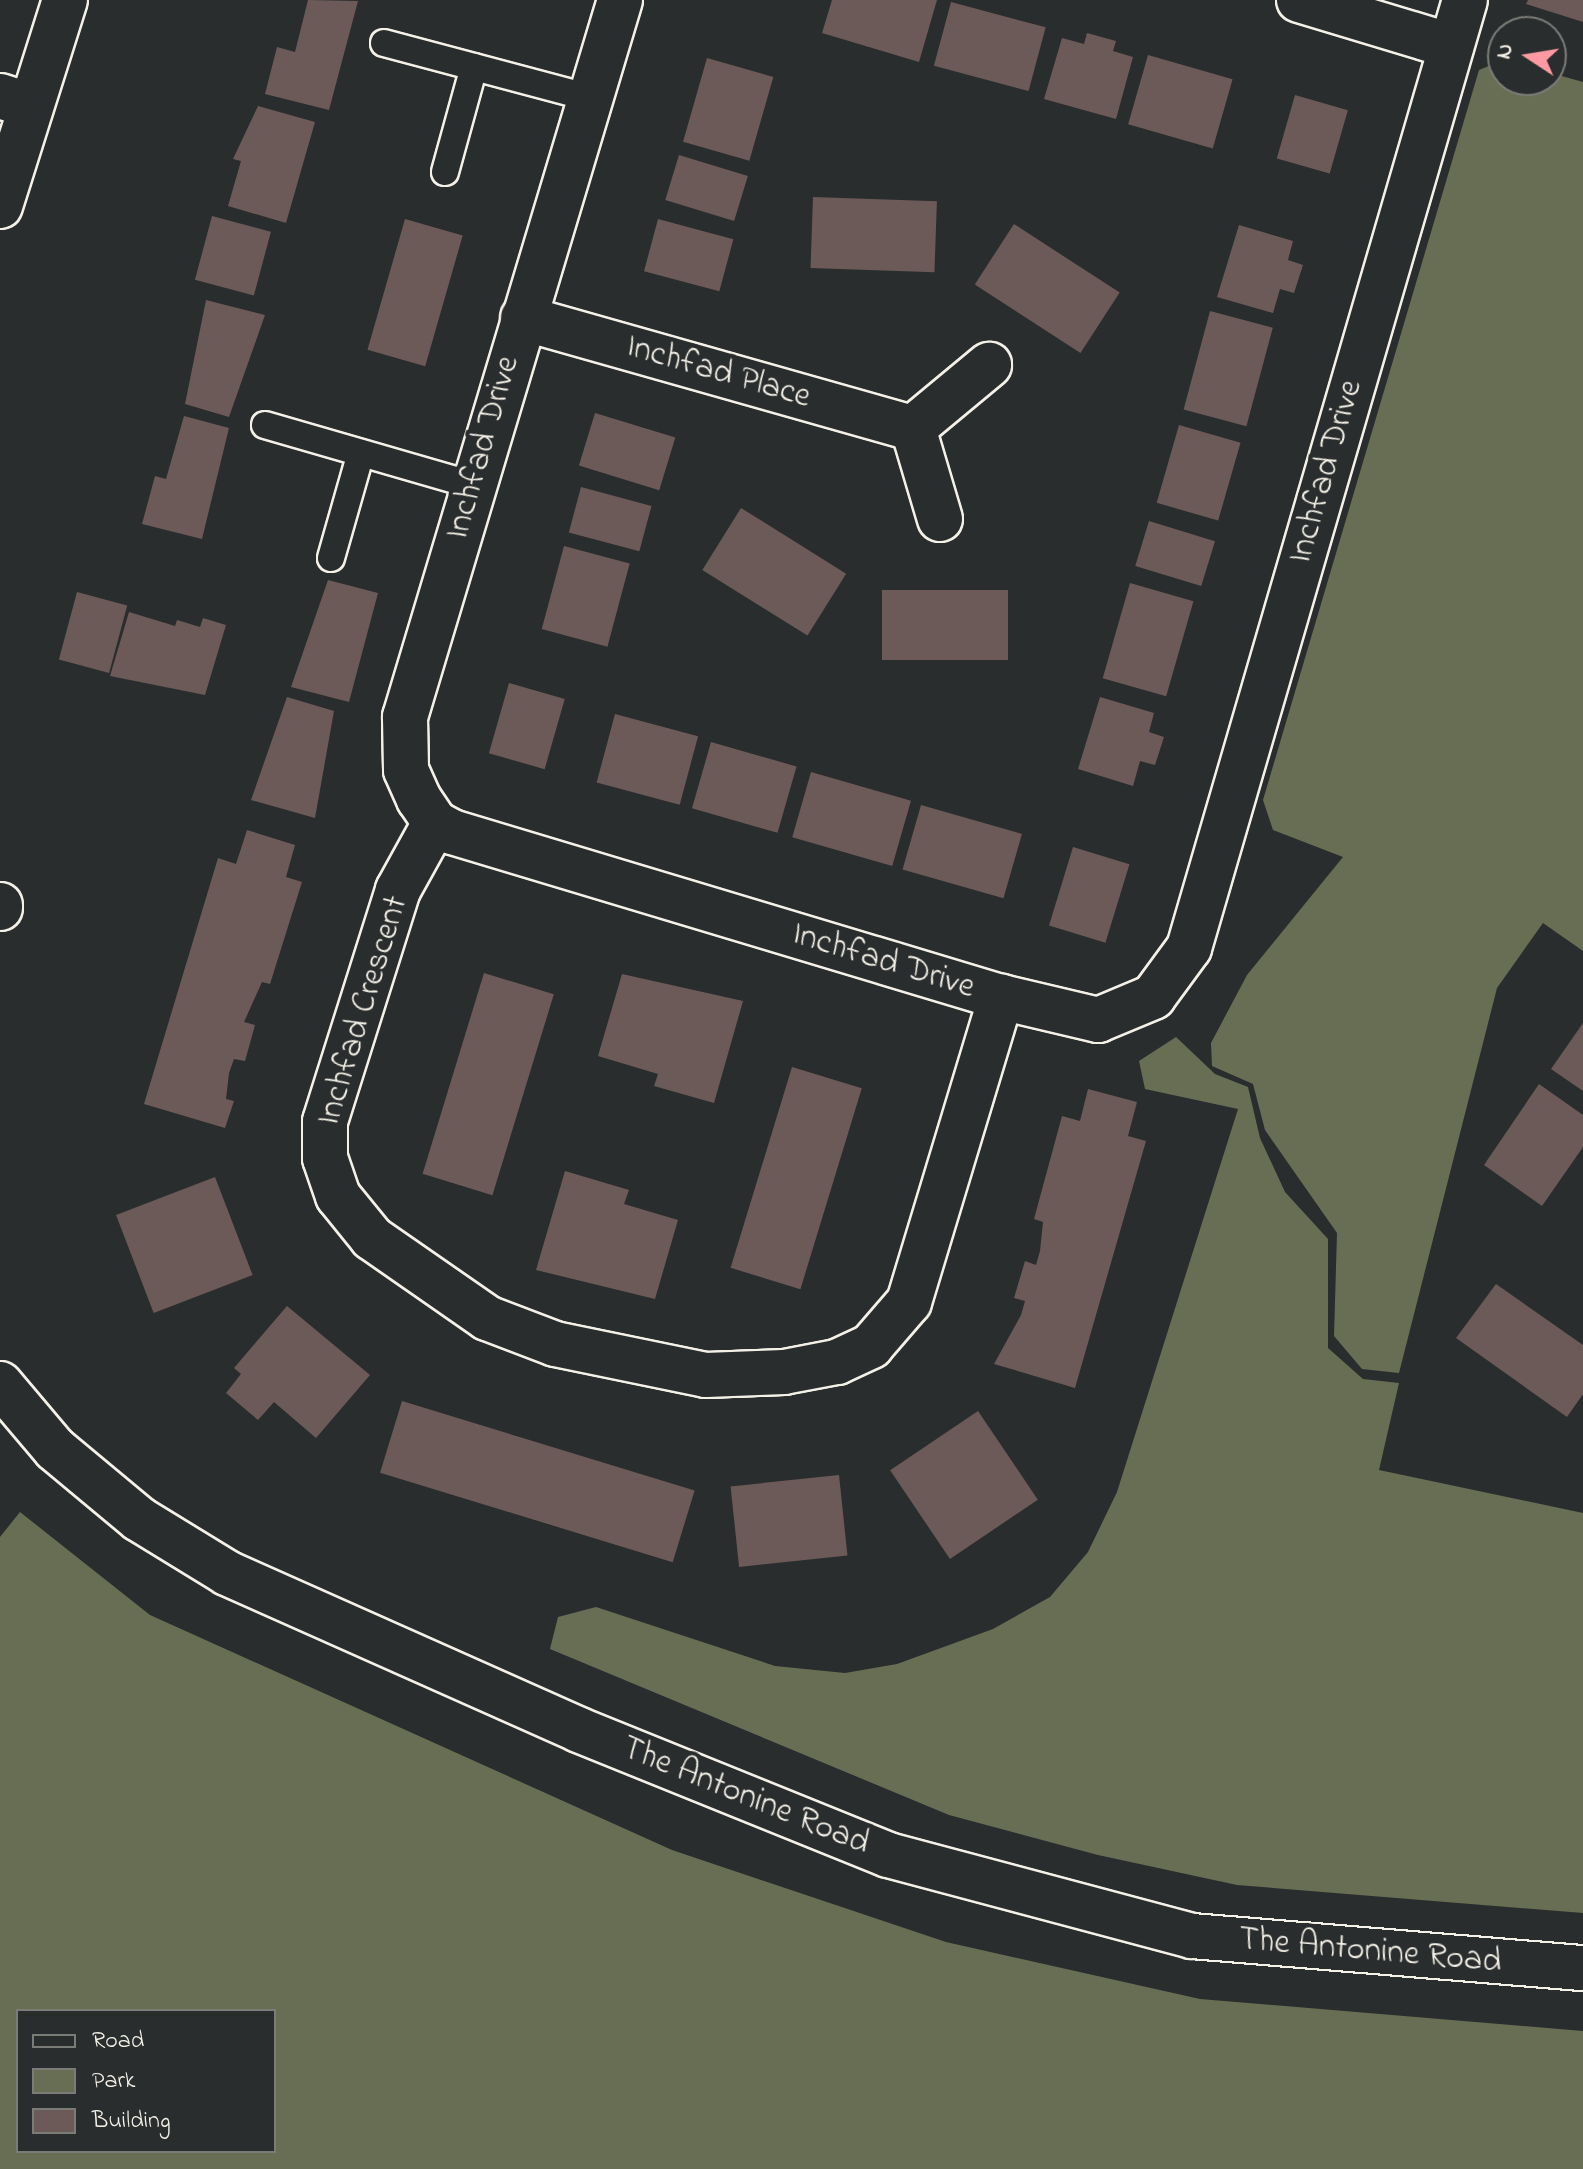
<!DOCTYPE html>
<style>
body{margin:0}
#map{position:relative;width:1583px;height:2169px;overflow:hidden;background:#2a2d2e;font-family:"Indie Flower",sans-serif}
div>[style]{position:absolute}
.green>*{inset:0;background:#686e53}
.building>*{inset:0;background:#6c5a58;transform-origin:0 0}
.roads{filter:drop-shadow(2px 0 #f4f1e8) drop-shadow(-2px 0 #f4f1e8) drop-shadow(0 2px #f4f1e8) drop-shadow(0 -2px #f4f1e8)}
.lane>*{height:26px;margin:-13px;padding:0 13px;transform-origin:13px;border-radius:13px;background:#2a2d2e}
.street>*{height:44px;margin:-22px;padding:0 22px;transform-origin:22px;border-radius:22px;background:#2a2d2e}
.secondary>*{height:44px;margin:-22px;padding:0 22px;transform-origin:22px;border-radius:22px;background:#2a2d2e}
span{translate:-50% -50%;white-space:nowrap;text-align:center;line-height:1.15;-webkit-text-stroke:8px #2a2d2e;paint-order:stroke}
.street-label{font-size:34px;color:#f4f1e8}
.legend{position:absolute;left:16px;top:2009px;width:260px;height:144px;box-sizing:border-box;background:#2a2d2e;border:2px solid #7b7b78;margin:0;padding:10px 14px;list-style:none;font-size:24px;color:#f4f1e8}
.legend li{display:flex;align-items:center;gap:16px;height:40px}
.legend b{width:40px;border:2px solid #7b7b78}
.north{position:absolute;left:1487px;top:16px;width:80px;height:80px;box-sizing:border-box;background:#2a2d2e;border:2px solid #7b7b78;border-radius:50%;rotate:282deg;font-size:22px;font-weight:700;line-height:32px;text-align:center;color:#f4f1e8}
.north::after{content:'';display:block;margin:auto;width:28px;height:36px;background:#ff9aa2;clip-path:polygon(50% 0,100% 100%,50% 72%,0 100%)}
</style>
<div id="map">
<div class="green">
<i style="clip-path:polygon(1503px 60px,1503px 80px,1551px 80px,1551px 73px,1583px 82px,1583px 951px,1543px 923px,1497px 988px,1399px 1373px,1362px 1369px,1334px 1336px,1337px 1233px,1265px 1130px,1253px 1084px,1212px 1066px,1211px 1043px,1247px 975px,1343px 857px,1273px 830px,1263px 800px,1479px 70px)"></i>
<i style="clip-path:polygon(1176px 1037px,1215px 1074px,1248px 1087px,1260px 1138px,1285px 1192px,1328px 1239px,1328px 1348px,1363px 1379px,1399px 1383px,1379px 1470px,1583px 1513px,1583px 1913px,1237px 1885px,1098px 1855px,949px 1815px,550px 1649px,558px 1617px,596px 1607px,775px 1666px,845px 1673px,897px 1664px,993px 1629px,1050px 1597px,1088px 1552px,1117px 1492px,1238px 1109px,1145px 1089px,1139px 1061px)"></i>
<i style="clip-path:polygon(evenodd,20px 1512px,150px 1615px,672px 1850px,946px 1942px,1200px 1999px,1583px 2031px,1583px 2169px,0 2169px,0 1537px,20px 1512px,274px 2011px,274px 2151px,18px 2151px,18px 2011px,274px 2011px)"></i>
</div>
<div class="building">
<i style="clip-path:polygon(308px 0,358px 1px,329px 110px,265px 94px,277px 47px,295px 52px)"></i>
<i style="clip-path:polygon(832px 0,937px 0,919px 62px,822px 33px)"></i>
<i style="clip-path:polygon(1528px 0,1583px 0,1583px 22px,1526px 4px)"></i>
<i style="left:951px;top:2px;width:98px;height:66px;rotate:15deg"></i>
<i style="clip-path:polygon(1087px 33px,1116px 41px,1113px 51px,1133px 57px,1116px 119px,1044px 99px,1062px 38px,1084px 44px)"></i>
<i style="left:1148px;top:55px;width:88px;height:72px;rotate:16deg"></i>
<i style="left:707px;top:58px;width:69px;height:87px;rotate:16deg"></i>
<i style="left:1295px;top:95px;width:55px;height:66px;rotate:16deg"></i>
<i style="clip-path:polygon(258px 106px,315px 122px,286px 223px,228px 206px,241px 161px,233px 159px)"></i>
<i style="left:679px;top:155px;width:72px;height:47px;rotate:17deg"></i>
<i style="left:813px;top:197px;width:124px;height:71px;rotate:2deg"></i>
<i style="left:212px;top:216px;width:61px;height:66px;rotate:15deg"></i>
<i style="left:405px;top:219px;width:60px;height:136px;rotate:16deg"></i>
<i style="left:658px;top:219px;width:78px;height:54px;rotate:15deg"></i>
<i style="left:1014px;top:224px;width:126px;height:72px;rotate:33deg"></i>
<i style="clip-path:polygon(1239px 225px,1293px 241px,1288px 260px,1303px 265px,1294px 293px,1280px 289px,1273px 313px,1217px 297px)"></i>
<i style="clip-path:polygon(206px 300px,265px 315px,229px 417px,185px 404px)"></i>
<i style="left:1210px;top:311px;width:65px;height:102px;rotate:15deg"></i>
<i style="left:595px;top:413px;width:84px;height:55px;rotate:17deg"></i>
<i style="clip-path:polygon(184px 416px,229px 428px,202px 539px,142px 524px,155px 476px,166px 479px)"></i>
<i style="left:1179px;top:425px;width:64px;height:81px;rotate:16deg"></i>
<i style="left:581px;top:487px;width:73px;height:47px;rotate:15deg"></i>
<i style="left:741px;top:508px;width:124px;height:73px;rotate:32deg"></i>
<i style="left:1149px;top:521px;width:69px;height:47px;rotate:17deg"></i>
<i style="left:564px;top:546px;width:68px;height:86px;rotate:15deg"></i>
<i style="clip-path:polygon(328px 580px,378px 593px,349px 702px,291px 687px)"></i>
<i style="left:1130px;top:583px;width:66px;height:99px;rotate:16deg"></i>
<i style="left:882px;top:590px;width:126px;height:70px"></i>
<i style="left:77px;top:592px;width:52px;height:70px;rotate:15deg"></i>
<i style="clip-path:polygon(129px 612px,175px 626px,177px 620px,200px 627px,203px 618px,226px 625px,205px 695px,110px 676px)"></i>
<i style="left:509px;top:683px;width:58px;height:73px;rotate:16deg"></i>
<i style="clip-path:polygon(287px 697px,334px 711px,315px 818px,251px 800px)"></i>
<i style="clip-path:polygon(1100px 697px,1154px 713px,1149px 732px,1164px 737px,1155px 765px,1140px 761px,1133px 786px,1078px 769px)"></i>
<i style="left:615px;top:714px;width:86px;height:71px;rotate:15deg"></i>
<i style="left:711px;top:742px;width:89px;height:69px;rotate:16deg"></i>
<i style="left:811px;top:772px;width:104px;height:68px;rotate:16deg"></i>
<i style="left:921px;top:805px;width:105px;height:67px;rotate:16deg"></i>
<i style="clip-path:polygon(247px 830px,295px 845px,286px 877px,302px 882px,270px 984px,262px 982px,244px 1022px,255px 1025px,245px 1061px,234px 1059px,229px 1073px,226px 1099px,234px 1101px,225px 1128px,144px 1104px,218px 858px,236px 864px)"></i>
<i style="left:1073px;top:847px;width:59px;height:82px;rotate:17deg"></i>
<i style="left:484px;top:973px;width:73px;height:210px;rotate:17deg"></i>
<i style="clip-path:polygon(622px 974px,743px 1001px,714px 1103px,654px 1086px,658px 1074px,598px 1056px)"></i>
<i style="clip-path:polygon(1583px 1023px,1583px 1091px,1551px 1069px)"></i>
<i style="left:792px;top:1067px;width:73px;height:210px;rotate:17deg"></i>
<i style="clip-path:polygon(1539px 1084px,1583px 1115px,1583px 1147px,1542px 1206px,1484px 1165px)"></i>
<i style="clip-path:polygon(1088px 1089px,1137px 1102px,1128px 1136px,1146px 1141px,1075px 1388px,994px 1364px,1021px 1315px,1025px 1301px,1014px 1298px,1025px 1261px,1036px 1265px,1040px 1251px,1043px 1222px,1034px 1219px,1062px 1116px,1080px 1121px)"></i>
<i style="clip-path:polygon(565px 1171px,629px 1190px,624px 1204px,678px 1220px,655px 1299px,536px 1270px)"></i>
<i style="left:215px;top:1177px;width:105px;height:106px;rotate:69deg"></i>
<i style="clip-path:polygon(1496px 1284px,1583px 1345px,1583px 1394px,1567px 1417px,1456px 1338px)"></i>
<i style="clip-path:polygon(287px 1306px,370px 1375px,316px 1438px,274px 1402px,258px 1420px,226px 1393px,241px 1374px,234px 1368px)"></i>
<i style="left:402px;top:1401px;width:306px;height:75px;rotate:17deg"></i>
<i style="left:978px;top:1411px;width:107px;height:106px;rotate:56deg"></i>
<i style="left:839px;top:1475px;width:81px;height:109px;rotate:84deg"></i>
</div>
<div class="roads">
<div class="lane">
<i style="left:384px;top:43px;width:213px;rotate:14.9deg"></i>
<i style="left:445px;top:172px;width:109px;rotate:-74.6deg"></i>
<i style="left:265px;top:425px;width:216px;rotate:16.1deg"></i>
<i style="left:331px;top:558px;width:109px;rotate:-74.1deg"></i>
</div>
<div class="street">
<i style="left:620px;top:0;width:749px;rotate:106.69deg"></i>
<i style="left:405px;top:717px;width:53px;rotate:88.9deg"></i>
<i style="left:406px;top:770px;width:32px;rotate:66deg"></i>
<i style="left:419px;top:799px;width:29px;rotate:56deg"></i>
<i style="left:435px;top:823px;width:19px;rotate:28deg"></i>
<i style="left:452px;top:832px;width:573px;rotate:16.73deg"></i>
<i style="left:1001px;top:997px;width:100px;rotate:13.3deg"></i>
<i style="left:1098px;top:1020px;width:60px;rotate:-22.7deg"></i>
<i style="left:1153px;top:997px;width:61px;rotate:-53.7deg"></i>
<i style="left:1189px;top:948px;width:987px;rotate:-73.77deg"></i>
<i style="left:1299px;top:0;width:159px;rotate:16.8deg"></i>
<i style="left:0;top:96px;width:32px;rotate:18deg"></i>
<i style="left:523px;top:318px;width:405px;rotate:15.8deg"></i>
<i style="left:940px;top:519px;width:95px;rotate:-106.5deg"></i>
<i style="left:913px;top:428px;width:99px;rotate:-39.7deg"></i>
<i style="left:435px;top:823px;width:77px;rotate:118.9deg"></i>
<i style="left:398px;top:890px;width:243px;rotate:107.5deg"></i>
<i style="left:325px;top:1122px;width:36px;rotate:90deg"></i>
<i style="left:325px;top:1158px;width:40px;rotate:71.1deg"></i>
<i style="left:338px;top:1196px;width:54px;rotate:51deg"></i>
<i style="left:372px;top:1238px;width:140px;rotate:34.8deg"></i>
<i style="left:487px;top:1318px;width:73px;rotate:20.9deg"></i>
<i style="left:555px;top:1344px;width:154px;rotate:11.6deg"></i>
<i style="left:706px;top:1375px;width:78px;rotate:-2.2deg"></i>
<i style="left:784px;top:1372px;width:54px;rotate:-10.7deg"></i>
<i style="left:837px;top:1362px;width:38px;rotate:-25deg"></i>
<i style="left:871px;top:1346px;width:58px;rotate:-49.2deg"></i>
<i style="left:909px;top:1302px;width:319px;rotate:-73.2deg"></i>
</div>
<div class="secondary">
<i style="left:0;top:206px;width:216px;rotate:-72.5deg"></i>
<i style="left:0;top:905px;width:3px;rotate:90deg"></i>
<i style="left:0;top:1384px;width:85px;rotate:49.8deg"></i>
<i style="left:55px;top:1449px;width:109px;rotate:39.8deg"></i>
<i style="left:139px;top:1519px;width:103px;rotate:31.5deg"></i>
<i style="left:227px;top:1573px;width:385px;rotate:24deg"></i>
<i style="left:579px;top:1730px;width:333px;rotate:22deg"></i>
<i style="left:888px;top:1855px;width:315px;rotate:14.9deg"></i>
<i style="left:1192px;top:1936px;width:392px;rotate:4.7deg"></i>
</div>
</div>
<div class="street-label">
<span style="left:718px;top:373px;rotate:16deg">Inchfad Place</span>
<span style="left:484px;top:448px;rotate:-74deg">Inchfad Drive</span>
<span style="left:1327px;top:472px;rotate:-74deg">Inchfad Drive</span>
<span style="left:883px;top:962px;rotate:17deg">Inchfad Drive</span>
<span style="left:364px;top:1011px;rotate:-73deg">Inchfad Crescent</span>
<span style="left:745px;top:1797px;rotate:22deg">The Antonine Road</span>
<span style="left:1370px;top:1952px;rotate:5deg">The Antonine Road</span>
</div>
<ul class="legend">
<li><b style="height:10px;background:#2a2d2e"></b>Road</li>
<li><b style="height:22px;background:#686e53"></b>Park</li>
<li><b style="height:22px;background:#6c5a58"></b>Building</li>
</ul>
<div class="north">N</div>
</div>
